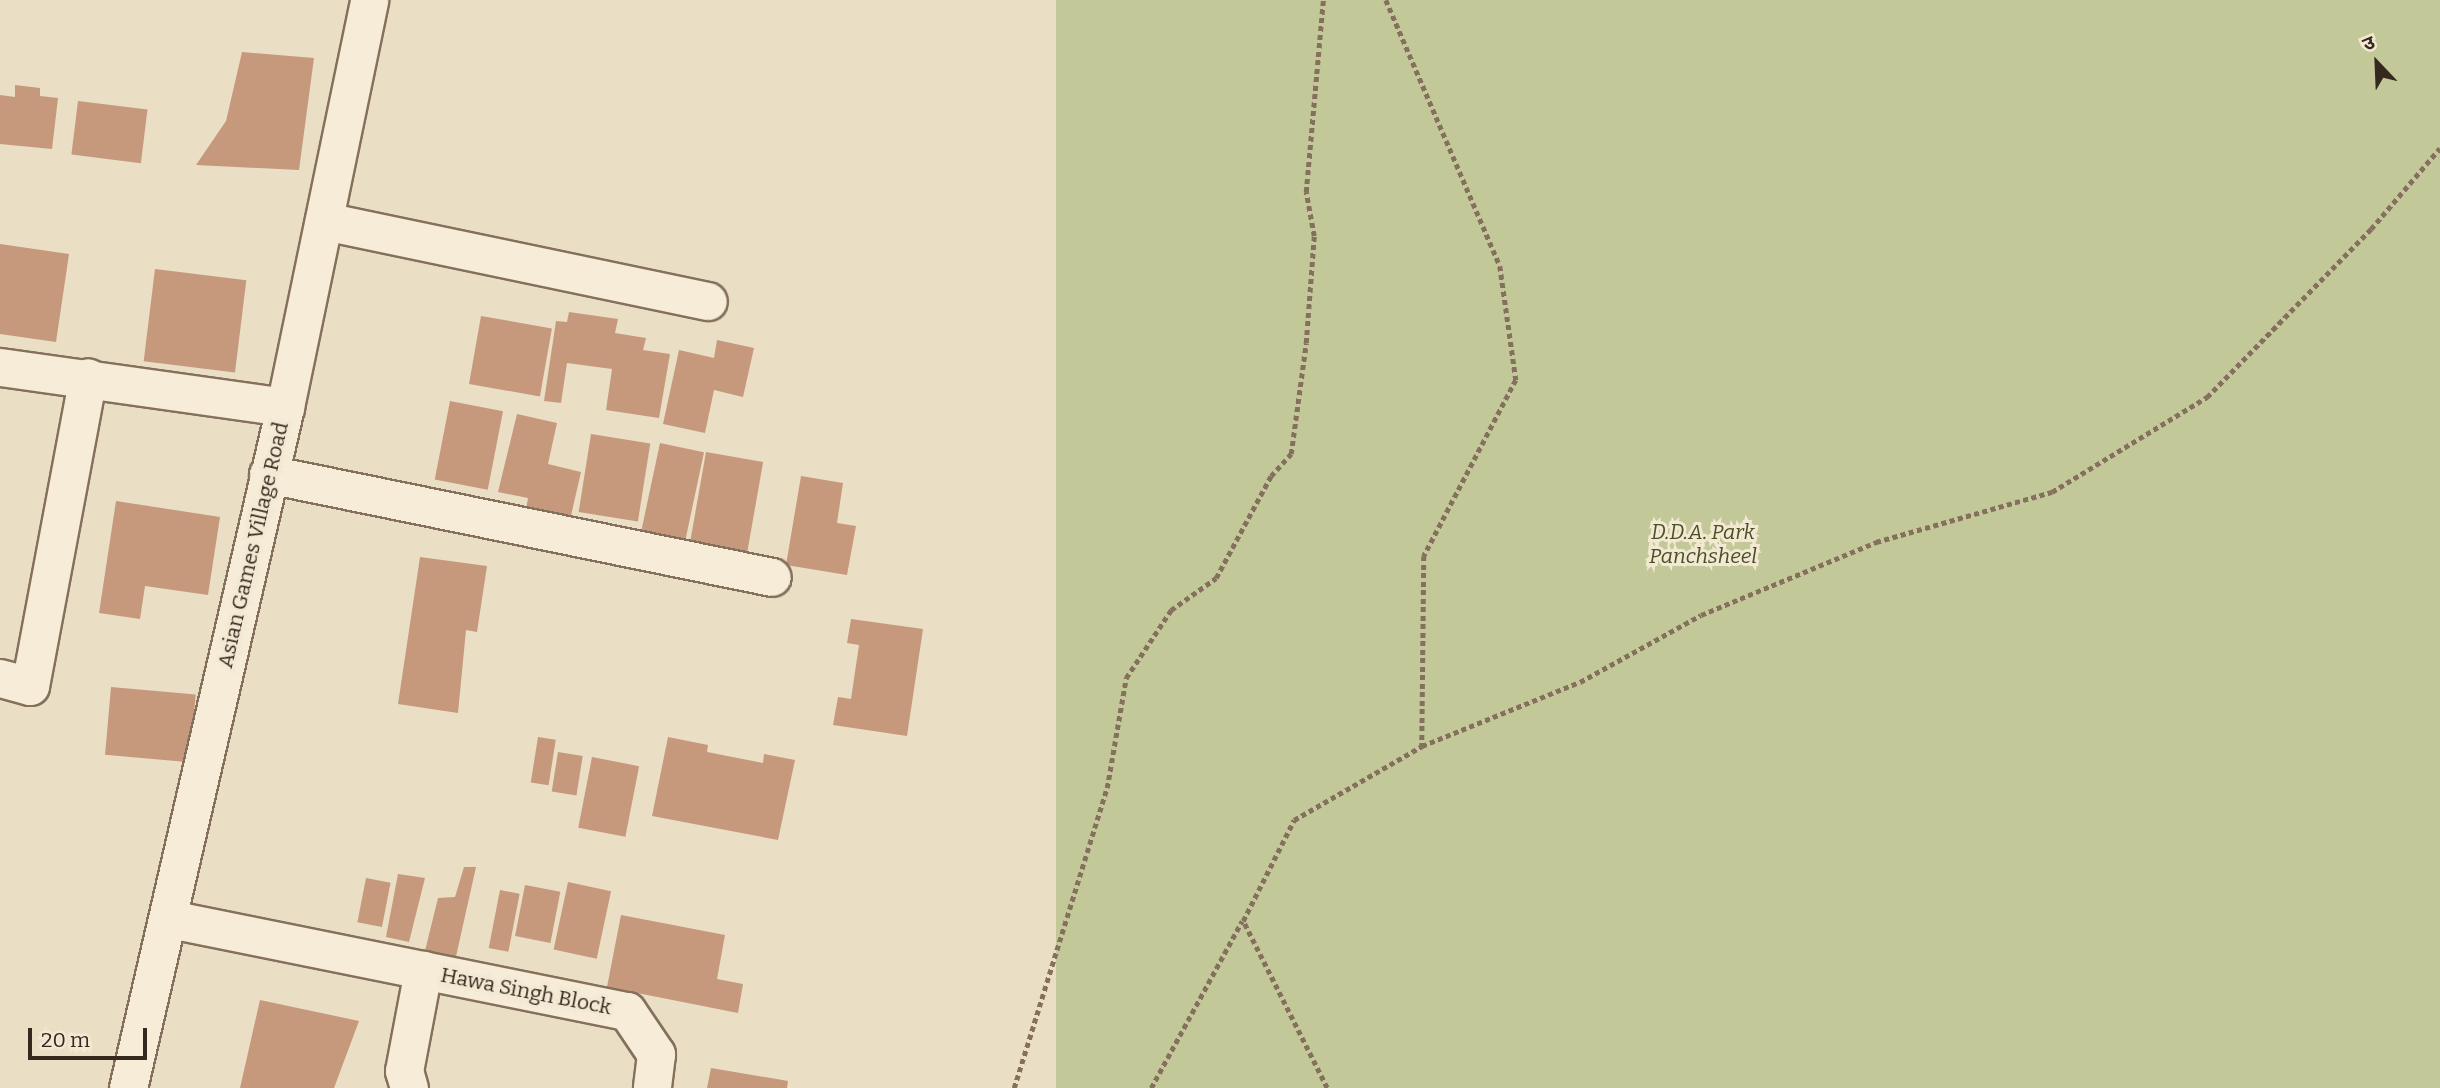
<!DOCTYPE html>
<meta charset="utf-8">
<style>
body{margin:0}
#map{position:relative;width:2440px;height:1088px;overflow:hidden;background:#eadec4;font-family:Bitter,"Noto Sans Devanagari",serif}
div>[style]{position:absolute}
.green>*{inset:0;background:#c3c899;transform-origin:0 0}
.building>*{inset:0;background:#c6997d;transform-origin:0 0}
.path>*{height:4.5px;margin-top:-2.25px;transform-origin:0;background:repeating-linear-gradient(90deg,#84705c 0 5px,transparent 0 8.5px)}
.roads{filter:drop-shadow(2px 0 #84705c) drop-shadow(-2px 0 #84705c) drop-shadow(0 2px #84705c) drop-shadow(0 -2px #84705c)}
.street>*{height:37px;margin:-18.5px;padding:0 18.5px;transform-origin:18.5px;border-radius:18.5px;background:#f6ecd7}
span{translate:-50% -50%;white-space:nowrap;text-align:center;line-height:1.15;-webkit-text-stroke:6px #f3e9d3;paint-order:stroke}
.park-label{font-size:21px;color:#475027;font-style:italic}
.street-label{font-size:21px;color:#35291f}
.north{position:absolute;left:2342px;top:28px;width:70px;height:70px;-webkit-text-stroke:5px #f3e9d3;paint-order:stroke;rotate:337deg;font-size:19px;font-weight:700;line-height:28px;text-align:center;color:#35291f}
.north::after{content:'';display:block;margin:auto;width:24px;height:32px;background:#35291f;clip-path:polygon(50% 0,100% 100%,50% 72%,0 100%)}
.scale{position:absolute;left:28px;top:1028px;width:119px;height:32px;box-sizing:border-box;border:4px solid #35291f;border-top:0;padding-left:9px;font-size:21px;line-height:24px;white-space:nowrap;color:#35291f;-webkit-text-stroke:5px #f3e9d3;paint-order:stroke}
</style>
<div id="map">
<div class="green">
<i style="left:1056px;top:0;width:1384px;height:1103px"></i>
</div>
<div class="building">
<i style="clip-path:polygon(242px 52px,314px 58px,299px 170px,196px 165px,226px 121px)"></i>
<i style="clip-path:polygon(15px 85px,40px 88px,40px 96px,58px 98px,52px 149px,0 144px,0 95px,15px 97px)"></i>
<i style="left:78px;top:101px;width:70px;height:54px;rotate:7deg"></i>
<i style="clip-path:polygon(0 244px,69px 254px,56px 342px,0 334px)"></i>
<i style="left:155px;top:269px;width:92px;height:93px;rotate:7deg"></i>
<i style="clip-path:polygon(569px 312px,618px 319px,615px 333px,646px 338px,643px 350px,670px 354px,659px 418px,606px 410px,612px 369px,567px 363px,561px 403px,544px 401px,556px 321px,567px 322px)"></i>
<i style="left:481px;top:316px;width:72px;height:69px;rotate:10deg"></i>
<i style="clip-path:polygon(717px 340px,754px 348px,743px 397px,714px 390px,705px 433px,663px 424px,679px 350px,714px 358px)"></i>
<i style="left:450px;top:401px;width:54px;height:80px;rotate:11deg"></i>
<i style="clip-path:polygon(517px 414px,557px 423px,548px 464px,581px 472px,570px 520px,526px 510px,528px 498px,498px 492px)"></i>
<i style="left:591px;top:434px;width:60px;height:79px;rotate:9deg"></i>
<i style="left:660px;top:443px;width:45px;height:102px;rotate:12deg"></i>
<i style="left:706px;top:452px;width:58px;height:92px;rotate:10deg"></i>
<i style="clip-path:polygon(801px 476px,843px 483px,837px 523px,856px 526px,847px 575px,786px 565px)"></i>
<i style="clip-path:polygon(116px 501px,220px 517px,208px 595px,145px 586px,140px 619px,99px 613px)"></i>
<i style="clip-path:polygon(420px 557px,487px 566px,477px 632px,466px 630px,458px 713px,398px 704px)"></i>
<i style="clip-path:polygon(851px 619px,923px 629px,907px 736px,833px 725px,838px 697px,851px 699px,859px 645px,847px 643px)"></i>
<i style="left:111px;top:687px;width:85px;height:68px;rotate:5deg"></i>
<i style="left:538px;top:737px;width:18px;height:46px;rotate:9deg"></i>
<i style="clip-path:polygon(668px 737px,708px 745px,707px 752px,763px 763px,764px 754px,795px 760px,778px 840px,652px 816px)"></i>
<i style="left:558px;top:752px;width:25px;height:40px;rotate:9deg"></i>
<i style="left:592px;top:757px;width:48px;height:72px;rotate:11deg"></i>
<i style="clip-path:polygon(464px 867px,476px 867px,455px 961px,424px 955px,438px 898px,455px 897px)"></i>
<i style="clip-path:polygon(398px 874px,425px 878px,409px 942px,386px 937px)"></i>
<i style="left:366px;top:878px;width:25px;height:45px;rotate:11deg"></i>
<i style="left:568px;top:882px;width:44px;height:69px;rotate:12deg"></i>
<i style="left:525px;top:885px;width:36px;height:52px;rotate:11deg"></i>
<i style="left:500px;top:890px;width:20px;height:59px;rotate:11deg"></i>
<i style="clip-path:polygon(621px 915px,725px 935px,717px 979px,743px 984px,738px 1013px,607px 987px)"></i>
<i style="clip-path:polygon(260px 1000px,359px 1021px,334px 1088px,240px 1088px)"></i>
<i style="clip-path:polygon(711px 1068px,788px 1081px,787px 1088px,707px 1088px)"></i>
</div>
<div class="path">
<i style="left:1386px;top:0;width:289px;rotate:66.8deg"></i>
<i style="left:1500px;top:266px;width:115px;rotate:82deg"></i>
<i style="left:1516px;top:380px;width:199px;rotate:117.6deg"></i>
<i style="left:1424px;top:556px;width:190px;rotate:90.6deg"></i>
<i style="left:1014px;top:1088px;width:314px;rotate:-72.8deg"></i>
<i style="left:1107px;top:788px;width:112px;rotate:-80.2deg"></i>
<i style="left:1126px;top:678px;width:82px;rotate:-56.5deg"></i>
<i style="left:1171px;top:610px;width:55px;rotate:-35.4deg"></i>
<i style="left:1216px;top:578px;width:116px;rotate:-61.7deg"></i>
<i style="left:1271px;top:476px;width:30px;rotate:-48deg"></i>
<i style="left:1291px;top:454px;width:112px;rotate:-82.3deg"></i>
<i style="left:1306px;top:343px;width:107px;rotate:-85.7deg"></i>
<i style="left:1314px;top:236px;width:45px;rotate:-100.3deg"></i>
<i style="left:1306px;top:192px;width:193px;rotate:-84.9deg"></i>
<i style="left:1151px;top:1088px;width:190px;rotate:-61.4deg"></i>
<i style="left:1327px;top:1088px;width:187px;rotate:-116.7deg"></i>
<i style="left:1243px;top:921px;width:113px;rotate:-63.2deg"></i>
<i style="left:1294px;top:820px;width:148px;rotate:-30deg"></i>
<i style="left:1422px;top:746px;width:170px;rotate:-22.1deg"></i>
<i style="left:1580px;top:682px;width:138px;rotate:-29deg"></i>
<i style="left:1701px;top:615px;width:190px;rotate:-22.6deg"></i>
<i style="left:1876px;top:542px;width:183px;rotate:-15.9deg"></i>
<i style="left:2052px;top:492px;width:182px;rotate:-31.5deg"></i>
<i style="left:2207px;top:397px;width:235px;rotate:-45.7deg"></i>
<i style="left:2371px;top:229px;width:106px;rotate:-49.6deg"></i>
</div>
<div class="roads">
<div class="street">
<i style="left:324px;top:221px;width:392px;rotate:11.8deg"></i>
<i style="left:0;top:367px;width:288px;rotate:8deg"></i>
<i style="left:268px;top:474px;width:514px;rotate:11.55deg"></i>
<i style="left:0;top:678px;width:31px;rotate:15deg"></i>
<i style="left:30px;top:686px;width:314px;rotate:-79.4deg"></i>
<i style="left:170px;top:919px;width:466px;rotate:11.4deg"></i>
<i style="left:627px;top:1011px;width:52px;rotate:56deg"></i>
<i style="left:656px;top:1054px;width:34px;rotate:97deg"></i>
<i style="left:128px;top:1088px;width:699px;rotate:-77.02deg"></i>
<i style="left:285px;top:407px;width:416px;rotate:-78.3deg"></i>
<i style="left:409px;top:1088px;width:18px;rotate:-106deg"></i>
<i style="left:404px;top:1071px;width:103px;rotate:-79.3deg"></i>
</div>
</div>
<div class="park-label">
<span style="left:1703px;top:544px">D.D.A. Park<br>Panchsheel</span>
</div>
<div class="street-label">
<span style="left:253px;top:545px;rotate:-77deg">Asian Games Village Road</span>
<span style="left:526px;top:991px;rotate:11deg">Hawa Singh Block</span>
</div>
<div class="north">उ</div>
<div class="scale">20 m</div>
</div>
